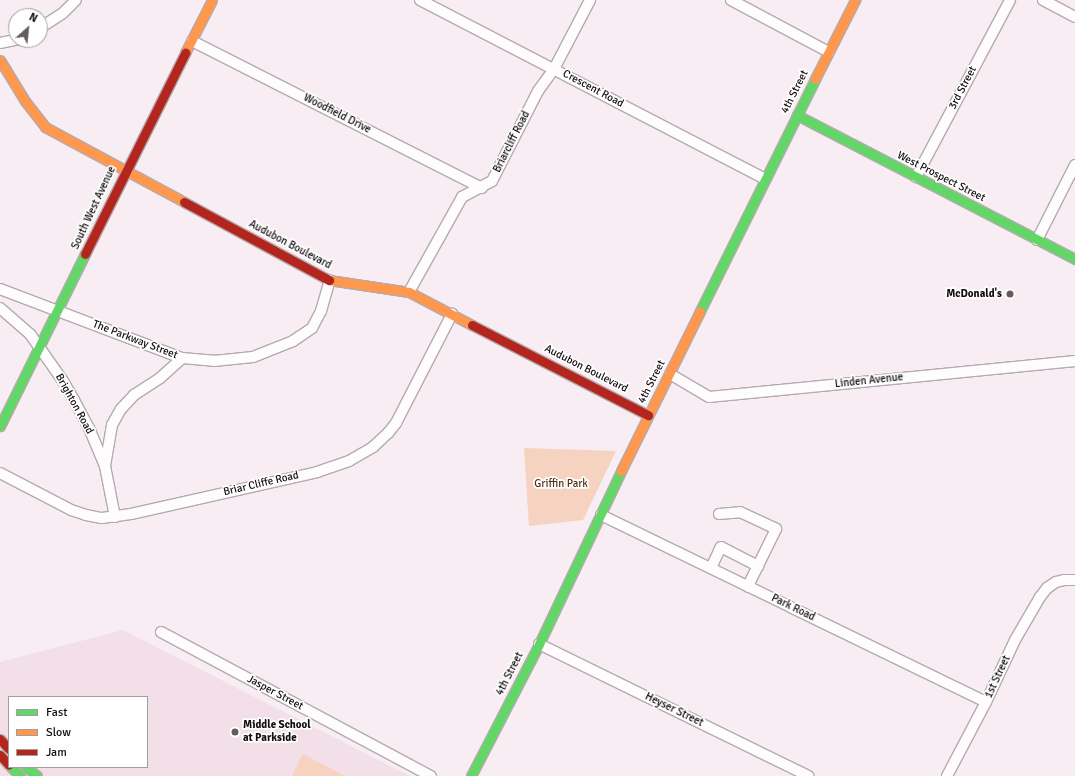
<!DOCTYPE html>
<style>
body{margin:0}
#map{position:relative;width:1075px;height:776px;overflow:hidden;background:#f8edf2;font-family:Signika,sans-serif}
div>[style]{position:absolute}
.built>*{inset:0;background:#f2dfe7}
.green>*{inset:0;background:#f5d3c0}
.roads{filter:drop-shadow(1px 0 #b4abaf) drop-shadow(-1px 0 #b4abaf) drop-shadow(0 1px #b4abaf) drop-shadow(0 -1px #b4abaf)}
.street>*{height:10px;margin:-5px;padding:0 5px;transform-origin:5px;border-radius:5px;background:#fefcfd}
.fast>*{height:9px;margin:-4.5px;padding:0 4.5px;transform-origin:4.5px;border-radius:4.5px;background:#63d668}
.slow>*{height:9px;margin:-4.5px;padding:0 4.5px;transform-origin:4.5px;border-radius:4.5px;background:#ff974d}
.jam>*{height:9px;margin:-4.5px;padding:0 4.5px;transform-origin:4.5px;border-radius:4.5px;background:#b3261e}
.dots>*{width:11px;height:11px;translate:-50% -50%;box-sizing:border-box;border:2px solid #fff;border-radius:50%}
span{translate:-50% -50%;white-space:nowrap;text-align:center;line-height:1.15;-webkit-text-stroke:3.5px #fff;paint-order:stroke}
.street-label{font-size:11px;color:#140d10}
.poi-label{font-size:11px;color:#140d10;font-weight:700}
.right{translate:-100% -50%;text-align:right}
.left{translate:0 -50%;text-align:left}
.park-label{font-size:11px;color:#533116}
.legend{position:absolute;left:8px;top:696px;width:140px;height:72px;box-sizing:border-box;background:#fff;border:1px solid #a19e9f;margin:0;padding:5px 7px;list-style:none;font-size:12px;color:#140d10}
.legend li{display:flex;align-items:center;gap:8px;height:20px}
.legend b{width:20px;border:1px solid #a19e9f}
.north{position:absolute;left:8px;top:8px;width:40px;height:40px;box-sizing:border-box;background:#fff;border:1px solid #a19e9f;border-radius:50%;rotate:27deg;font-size:11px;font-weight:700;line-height:16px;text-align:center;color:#140d10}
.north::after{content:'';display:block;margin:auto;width:14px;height:18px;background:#645b5f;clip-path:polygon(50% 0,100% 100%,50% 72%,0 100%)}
</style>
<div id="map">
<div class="built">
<i style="clip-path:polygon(evenodd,123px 630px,410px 776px,0 776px,0 662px,123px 630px,9px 697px,147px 697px,147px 767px,9px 767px,9px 697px)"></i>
</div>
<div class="green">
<i style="clip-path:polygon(524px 448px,616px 451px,583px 520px,529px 526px)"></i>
<i style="clip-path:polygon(303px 754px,345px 776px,292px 776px)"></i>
</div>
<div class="roads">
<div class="street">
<i style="left:420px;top:0;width:389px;rotate:27.4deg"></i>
<i style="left:731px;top:0;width:111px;rotate:28deg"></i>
<i style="left:1043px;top:0;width:36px;rotate:28deg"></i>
<i style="left:40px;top:28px;width:27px;rotate:-33deg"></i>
<i style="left:63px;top:13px;width:18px;rotate:-45deg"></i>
<i style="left:192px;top:41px;width:325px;rotate:26.9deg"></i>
<i style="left:0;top:43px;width:16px;rotate:-11deg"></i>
<i style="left:916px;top:177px;width:200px;rotate:-62deg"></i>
<i style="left:1037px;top:240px;width:84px;rotate:-63.1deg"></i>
<i style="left:0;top:289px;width:195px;rotate:20.8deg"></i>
<i style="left:182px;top:358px;width:32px;rotate:5deg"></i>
<i style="left:214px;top:361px;width:39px;rotate:-6deg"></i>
<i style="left:253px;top:357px;width:43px;rotate:-21.8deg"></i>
<i style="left:293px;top:341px;width:23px;rotate:-34deg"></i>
<i style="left:312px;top:328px;width:19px;rotate:-62deg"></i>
<i style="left:321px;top:311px;width:32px;rotate:-74deg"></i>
<i style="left:409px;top:292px;width:109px;rotate:-60.8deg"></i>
<i style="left:462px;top:197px;width:34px;rotate:-28deg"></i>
<i style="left:492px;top:181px;width:101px;rotate:-62.9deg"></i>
<i style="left:538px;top:91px;width:27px;rotate:-54deg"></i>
<i style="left:554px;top:69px;width:78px;rotate:-62.4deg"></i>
<i style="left:0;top:308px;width:40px;rotate:41deg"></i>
<i style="left:30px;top:334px;width:57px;rotate:54.9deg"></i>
<i style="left:63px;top:381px;width:22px;rotate:60deg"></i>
<i style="left:74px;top:400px;width:32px;rotate:62deg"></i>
<i style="left:89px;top:428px;width:41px;rotate:67.2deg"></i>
<i style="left:105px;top:466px;width:52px;rotate:78.9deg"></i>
<i style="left:670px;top:374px;width:45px;rotate:30.5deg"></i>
<i style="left:709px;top:397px;width:368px;rotate:-5.6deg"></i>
<i style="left:105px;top:466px;width:42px;rotate:-80.3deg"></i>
<i style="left:112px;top:425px;width:18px;rotate:-61deg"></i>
<i style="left:121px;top:409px;width:19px;rotate:-47deg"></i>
<i style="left:134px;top:395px;width:31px;rotate:-33deg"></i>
<i style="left:160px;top:378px;width:30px;rotate:-42deg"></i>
<i style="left:0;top:473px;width:80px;rotate:27.5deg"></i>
<i style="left:71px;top:510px;width:16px;rotate:18deg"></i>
<i style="left:86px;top:515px;width:16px;rotate:11deg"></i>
<i style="left:102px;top:518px;width:29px;rotate:-8deg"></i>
<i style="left:131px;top:514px;width:191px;rotate:-12.7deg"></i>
<i style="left:317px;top:472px;width:34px;rotate:-19deg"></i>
<i style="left:349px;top:461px;width:28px;rotate:-30deg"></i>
<i style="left:373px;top:447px;width:21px;rotate:-43deg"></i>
<i style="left:388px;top:433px;width:13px;rotate:-51deg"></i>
<i style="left:396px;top:423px;width:123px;rotate:-62.8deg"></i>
<i style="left:719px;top:514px;width:21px;rotate:-5deg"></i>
<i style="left:740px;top:512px;width:40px;rotate:25deg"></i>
<i style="left:776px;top:529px;width:64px;rotate:116.2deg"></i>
<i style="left:601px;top:515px;width:428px;rotate:25.9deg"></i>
<i style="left:711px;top:568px;width:23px;rotate:-65deg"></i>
<i style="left:721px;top:547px;width:42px;rotate:27.2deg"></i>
<i style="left:161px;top:632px;width:306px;rotate:28.1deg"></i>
<i style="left:539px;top:644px;width:300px;rotate:26.1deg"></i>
<i style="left:947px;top:776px;width:84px;rotate:-62.2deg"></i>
<i style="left:986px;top:702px;width:68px;rotate:-64.9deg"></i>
<i style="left:1015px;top:640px;width:50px;rotate:-59.8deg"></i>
<i style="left:1040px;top:597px;width:11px;rotate:-52deg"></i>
<i style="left:1047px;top:588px;width:11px;rotate:-34deg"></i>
<i style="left:1056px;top:582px;width:8px;rotate:-14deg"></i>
<i style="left:1064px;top:580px;width:11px"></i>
</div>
<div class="fast">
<i style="left:797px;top:115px;width:313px;rotate:27.4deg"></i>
<i style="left:700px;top:311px;width:259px;rotate:-63.6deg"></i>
<i style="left:0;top:426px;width:192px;rotate:-63.7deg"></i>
<i style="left:11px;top:767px;width:13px;rotate:45deg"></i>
<i style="left:26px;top:767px;width:14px;rotate:39deg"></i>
<i style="left:471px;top:776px;width:148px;rotate:-62.7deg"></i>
<i style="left:539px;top:644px;width:191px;rotate:-64.6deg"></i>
</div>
<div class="slow">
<i style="left:185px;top:53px;width:59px;rotate:-63deg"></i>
<i style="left:0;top:60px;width:48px;rotate:58.6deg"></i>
<i style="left:25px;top:101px;width:33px;rotate:52deg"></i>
<i style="left:45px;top:127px;width:158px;rotate:28.3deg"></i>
<i style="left:815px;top:79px;width:89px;rotate:-63.1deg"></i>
<i style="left:329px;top:280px;width:81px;rotate:8.5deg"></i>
<i style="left:409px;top:292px;width:71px;rotate:27.6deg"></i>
<i style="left:621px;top:471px;width:178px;rotate:-63.7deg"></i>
</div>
<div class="jam">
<i style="left:184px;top:202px;width:165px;rotate:28.3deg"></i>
<i style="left:85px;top:254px;width:225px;rotate:-63.5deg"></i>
<i style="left:472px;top:325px;width:198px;rotate:27.1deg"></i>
<i style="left:0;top:739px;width:13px;rotate:48deg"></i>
<i style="left:0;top:755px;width:13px;rotate:48deg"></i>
</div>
</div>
<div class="dots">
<i style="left:1010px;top:294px;background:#645b5f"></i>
<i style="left:235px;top:732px;background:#645b5f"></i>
</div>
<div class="street-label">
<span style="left:963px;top:88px;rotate:-62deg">3rd Street</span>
<span style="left:593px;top:89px;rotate:28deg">Crescent Road</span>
<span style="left:795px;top:92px;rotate:-63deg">4th Street</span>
<span style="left:337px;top:114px;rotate:27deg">Woodfield Drive</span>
<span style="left:512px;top:142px;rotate:-63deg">Briarcliff Road</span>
<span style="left:941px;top:177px;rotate:27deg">West Prospect Street</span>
<span style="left:94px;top:208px;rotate:-65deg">South West Avenue</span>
<span style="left:290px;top:245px;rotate:28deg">Audubon Boulevard</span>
<span style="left:135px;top:340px;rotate:21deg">The Parkway Street</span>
<span style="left:586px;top:369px;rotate:27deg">Audubon Boulevard</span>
<span style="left:869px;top:381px;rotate:-6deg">Linden Avenue</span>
<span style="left:652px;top:382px;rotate:-63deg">4th Street</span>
<span style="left:74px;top:404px;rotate:61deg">Brighton Road</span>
<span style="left:261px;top:484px;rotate:-13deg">Briar Cliffe Road</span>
<span style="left:793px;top:608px;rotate:26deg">Park Road</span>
<span style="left:510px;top:674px;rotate:-63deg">4th Street</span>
<span style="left:998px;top:677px;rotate:-65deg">1st Street</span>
<span style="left:275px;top:693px;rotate:28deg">Jasper Street</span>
<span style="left:674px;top:710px;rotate:26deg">Heyser Street</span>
</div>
<div class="poi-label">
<span class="right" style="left:1002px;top:294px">McDonald's</span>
<span class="left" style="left:243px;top:732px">Middle School<br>at Parkside</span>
</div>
<div class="park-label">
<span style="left:561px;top:484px">Griffin Park</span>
</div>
<ul class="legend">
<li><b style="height:5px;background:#63d668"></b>Fast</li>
<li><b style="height:5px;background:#ff974d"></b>Slow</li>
<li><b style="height:5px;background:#b3261e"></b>Jam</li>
</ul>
<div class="north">N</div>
</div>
